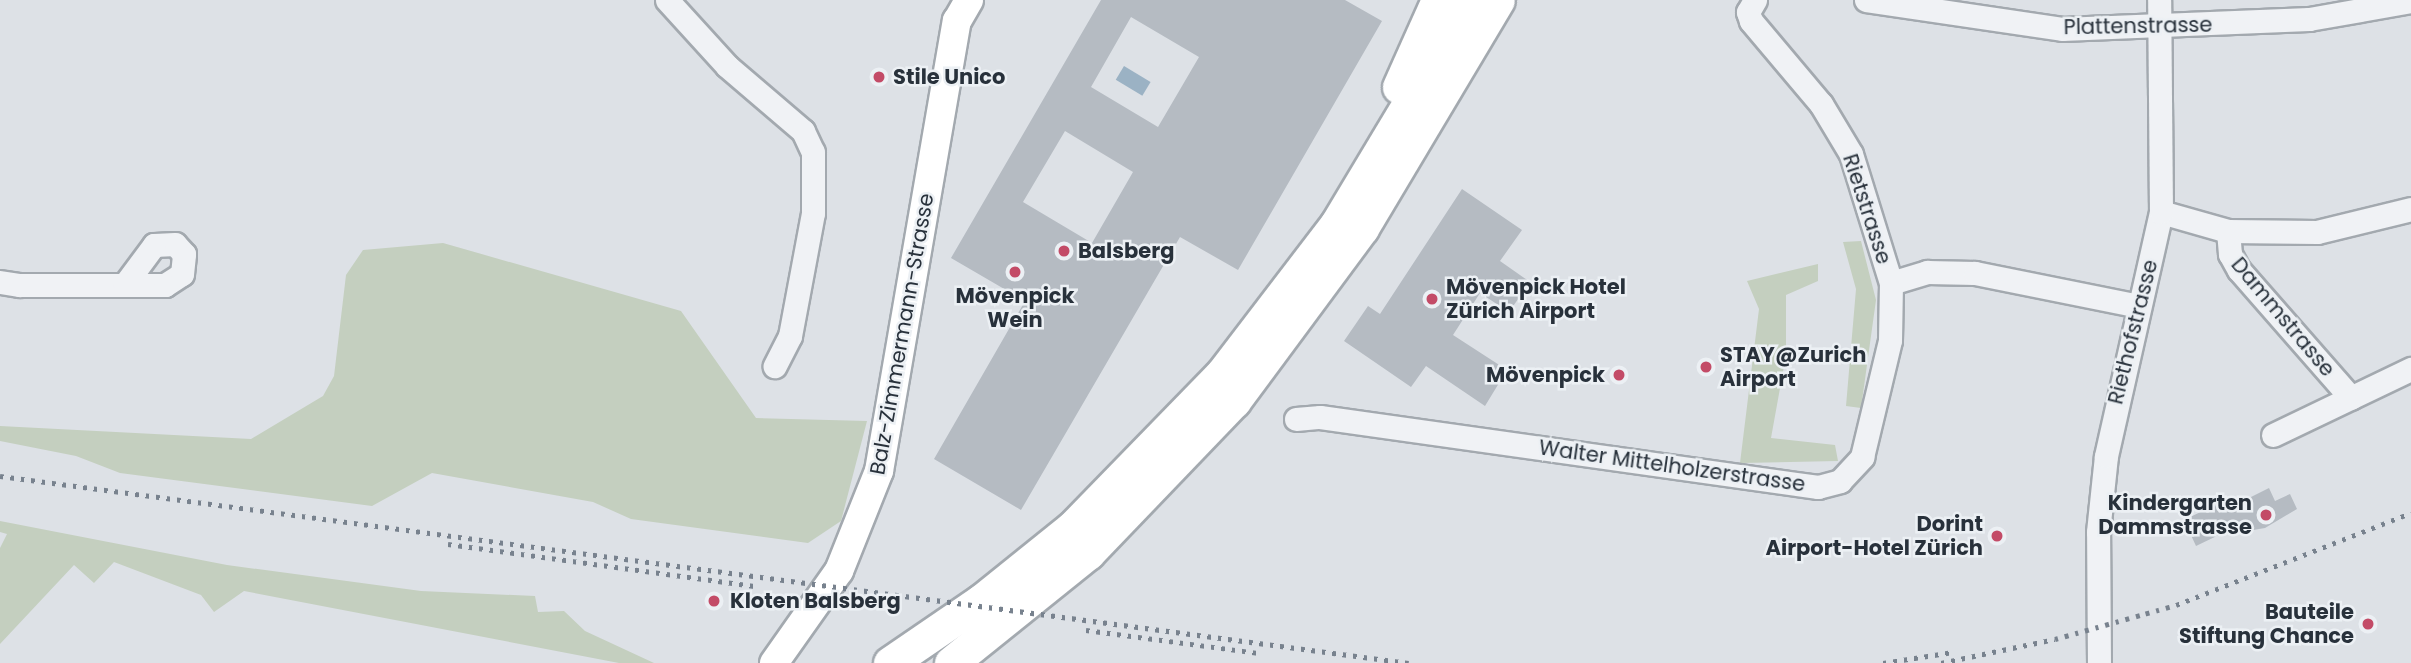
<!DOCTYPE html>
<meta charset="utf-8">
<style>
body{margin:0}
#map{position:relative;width:2411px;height:663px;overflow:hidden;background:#dde1e6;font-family:Poppins,sans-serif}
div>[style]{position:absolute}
.green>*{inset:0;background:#c4cfbf}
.water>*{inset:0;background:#9bb2c4;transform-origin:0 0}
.building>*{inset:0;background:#b5bbc2}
.roads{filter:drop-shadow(2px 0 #a3a9af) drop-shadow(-2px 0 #a3a9af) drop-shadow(0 2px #a3a9af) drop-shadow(0 -2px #a3a9af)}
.minor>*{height:23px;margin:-11.5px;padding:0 11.5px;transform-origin:11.5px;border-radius:11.5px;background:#f0f2f5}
.major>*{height:28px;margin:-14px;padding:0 14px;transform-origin:14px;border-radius:14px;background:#fff}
.highway>*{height:33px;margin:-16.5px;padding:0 16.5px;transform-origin:16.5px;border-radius:16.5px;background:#fff}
.rail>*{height:4.5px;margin-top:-2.25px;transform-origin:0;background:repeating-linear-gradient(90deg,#78828e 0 3.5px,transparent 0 10.5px)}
.dots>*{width:19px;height:19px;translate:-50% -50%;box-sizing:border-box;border:4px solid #ecf0f4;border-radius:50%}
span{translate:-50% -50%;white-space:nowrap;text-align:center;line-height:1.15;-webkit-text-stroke:5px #ecf0f4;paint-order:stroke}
.street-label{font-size:21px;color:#28313b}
.poi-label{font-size:21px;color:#28313b;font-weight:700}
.left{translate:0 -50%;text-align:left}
.right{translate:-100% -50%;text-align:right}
</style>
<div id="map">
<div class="green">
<i style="clip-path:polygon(1861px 241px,1876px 300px,1861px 408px,1846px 406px,1856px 289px,1843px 242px)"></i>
<i style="clip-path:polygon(443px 243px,681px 311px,756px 418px,867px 421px,841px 521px,808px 543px,631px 519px,593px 502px,432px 473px,372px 506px,120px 473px,76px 456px,0 441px,0 426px,251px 439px,323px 396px,334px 376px,346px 275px,363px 250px)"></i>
<i style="clip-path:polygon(1818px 264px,1818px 281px,1786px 295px,1786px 355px,1771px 438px,1835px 445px,1838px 461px,1740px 463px,1759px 309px,1747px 281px)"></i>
<i style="clip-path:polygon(0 521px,227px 565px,421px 591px,535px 596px,538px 612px,564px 611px,585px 631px,654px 663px,619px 663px,244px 591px,214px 612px,201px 595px,114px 562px,94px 583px,74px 565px,0 644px,0 548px,7px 534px,0 532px)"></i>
</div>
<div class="water">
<i style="left:1124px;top:66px;width:31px;height:16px;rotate:31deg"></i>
</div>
<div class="building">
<i style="clip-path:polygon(evenodd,1101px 0,1345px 0,1382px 21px,1238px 270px,1180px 237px,1021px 510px,934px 459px,1025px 301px,951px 258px,1101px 0,1131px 17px,1199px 57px,1158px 127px,1091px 87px,1131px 17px,1101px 0,1065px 131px,1133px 172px,1092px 243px,1023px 202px,1065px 131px)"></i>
<i style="clip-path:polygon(1462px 189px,1522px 230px,1500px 261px,1530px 282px,1509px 312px,1480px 293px,1453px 335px,1507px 370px,1485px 406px,1426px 366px,1411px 387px,1344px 341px,1368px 306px,1380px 314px)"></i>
<i style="clip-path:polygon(2269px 488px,2275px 501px,2290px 494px,2297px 509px,2265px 528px,2253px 530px,2248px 521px,2196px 546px,2184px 520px,2215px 505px,2219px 513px)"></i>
</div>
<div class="roads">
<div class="minor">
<i style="left:667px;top:0;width:89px;rotate:47.7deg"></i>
<i style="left:727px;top:66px;width:100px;rotate:40.5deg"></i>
<i style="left:803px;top:131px;width:23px;rotate:65deg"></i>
<i style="left:813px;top:152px;width:61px;rotate:90deg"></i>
<i style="left:813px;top:213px;width:125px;rotate:100.6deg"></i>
<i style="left:790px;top:336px;width:34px;rotate:117deg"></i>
<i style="left:1755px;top:0;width:14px;rotate:120deg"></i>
<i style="left:1748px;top:12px;width:9px;rotate:72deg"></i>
<i style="left:1751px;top:21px;width:109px;rotate:49.9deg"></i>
<i style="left:1821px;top:104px;width:58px;rotate:59deg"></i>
<i style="left:1851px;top:154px;width:135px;rotate:72.8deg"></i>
<i style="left:1891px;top:283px;width:38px;rotate:-17deg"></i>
<i style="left:1927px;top:272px;width:48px;rotate:1.2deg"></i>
<i style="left:1975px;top:273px;width:166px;rotate:11.4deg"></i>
<i style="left:1866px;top:0;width:198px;rotate:8.4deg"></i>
<i style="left:2062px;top:29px;width:247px;rotate:-2.3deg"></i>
<i style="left:2309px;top:19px;width:104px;rotate:-10deg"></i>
<i style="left:2161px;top:212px;width:70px;rotate:15.8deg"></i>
<i style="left:2228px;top:231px;width:89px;rotate:0.6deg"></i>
<i style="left:2317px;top:232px;width:97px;rotate:-13.7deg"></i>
<i style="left:2228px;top:231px;width:23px;rotate:85deg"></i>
<i style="left:2230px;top:254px;width:18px;rotate:61deg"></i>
<i style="left:2239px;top:270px;width:170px;rotate:48.8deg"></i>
<i style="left:0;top:282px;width:20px;rotate:9deg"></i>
<i style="left:20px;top:285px;width:145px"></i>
<i style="left:165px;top:285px;width:20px;rotate:-33deg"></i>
<i style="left:182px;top:274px;width:20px;rotate:-84deg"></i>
<i style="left:184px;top:254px;width:13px;rotate:-132deg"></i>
<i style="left:175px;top:244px;width:21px;rotate:177deg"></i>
<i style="left:154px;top:245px;width:49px;rotate:126.6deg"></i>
<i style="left:1296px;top:419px;width:24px;rotate:-5deg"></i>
<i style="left:1320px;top:417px;width:503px;rotate:8deg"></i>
<i style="left:1818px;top:487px;width:23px;rotate:-15deg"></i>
<i style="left:1840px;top:481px;width:33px;rotate:-47deg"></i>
<i style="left:1862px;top:457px;width:120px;rotate:-76.5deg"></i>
<i style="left:1890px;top:340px;width:57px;rotate:-89deg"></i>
<i style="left:2273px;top:435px;width:153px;rotate:-25.6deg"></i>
<i style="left:2099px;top:663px;width:131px;rotate:-90.4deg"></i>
<i style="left:2098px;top:532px;width:76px;rotate:-84deg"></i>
<i style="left:2106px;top:456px;width:250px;rotate:-77.3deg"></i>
<i style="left:2161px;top:212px;width:212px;rotate:-90.5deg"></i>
</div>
<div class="major">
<i style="left:774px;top:663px;width:113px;rotate:-54.8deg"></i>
<i style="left:839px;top:571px;width:108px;rotate:-68.2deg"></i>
<i style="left:879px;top:471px;width:457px;rotate:-80.2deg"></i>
<i style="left:957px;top:21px;width:24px;rotate:-60deg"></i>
</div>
<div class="highway">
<i style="left:1399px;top:87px;width:95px;rotate:-65.9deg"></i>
<i style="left:890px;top:663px;width:110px;rotate:-34.3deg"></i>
<i style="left:981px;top:601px;width:118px;rotate:-38.8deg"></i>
<i style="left:1073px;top:527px;width:214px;rotate:-45.8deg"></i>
<i style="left:1222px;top:374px;width:188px;rotate:-52.6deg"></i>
<i style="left:1336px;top:225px;width:262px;rotate:-59deg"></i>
<i style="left:951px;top:663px;width:176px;rotate:-38.8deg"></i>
<i style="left:1088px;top:553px;width:211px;rotate:-46.2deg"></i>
<i style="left:1234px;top:401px;width:215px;rotate:-53.5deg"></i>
<i style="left:1362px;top:228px;width:265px;rotate:-59.2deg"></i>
</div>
</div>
<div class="rail">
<i style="left:0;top:476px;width:1421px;rotate:7.56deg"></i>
<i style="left:448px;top:544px;width:311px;rotate:7.8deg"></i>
<i style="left:1086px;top:630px;width:175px;rotate:7.6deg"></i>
<i style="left:1883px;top:663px;width:71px;rotate:-8.9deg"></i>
<i style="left:1941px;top:663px;width:116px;rotate:-11.9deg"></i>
<i style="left:2055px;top:639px;width:126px;rotate:-15.7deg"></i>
<i style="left:2176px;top:605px;width:252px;rotate:-21.4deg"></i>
</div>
<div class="dots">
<i style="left:879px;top:77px;background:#c34b67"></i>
<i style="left:1064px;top:251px;background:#c34b67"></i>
<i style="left:1015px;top:272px;background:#c34b67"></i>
<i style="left:1432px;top:299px;background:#c34b67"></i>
<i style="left:1706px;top:367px;background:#c34b67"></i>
<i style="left:1619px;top:375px;background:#c34b67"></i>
<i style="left:2266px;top:515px;background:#c34b67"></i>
<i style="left:1997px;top:536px;background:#c34b67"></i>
<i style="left:714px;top:601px;background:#c34b67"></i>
<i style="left:2368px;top:624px;background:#c34b67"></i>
</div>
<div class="street-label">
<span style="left:2138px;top:26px;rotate:-1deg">Plattenstrasse</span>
<span style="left:1867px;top:209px;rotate:72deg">Rietstrasse</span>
<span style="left:2283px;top:317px;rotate:50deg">Dammstrasse</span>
<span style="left:2133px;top:332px;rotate:-76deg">Riethofstrasse</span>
<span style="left:902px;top:334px;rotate:-80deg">Balz-Zimmermann-Strasse</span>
<span style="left:1672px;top:466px;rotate:8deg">Walter Mittelholzerstrasse</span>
</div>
<div class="poi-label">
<span class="left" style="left:893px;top:77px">Stile Unico</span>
<span class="left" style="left:1078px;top:251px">Balsberg</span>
<span class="left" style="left:1446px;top:299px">Mövenpick Hotel<br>Zürich Airport</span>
<span style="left:1015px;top:308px">Mövenpick<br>Wein</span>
<span class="left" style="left:1720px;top:367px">STAY@Zurich<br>Airport</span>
<span class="right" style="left:1605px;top:375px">Mövenpick</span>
<span class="right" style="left:2252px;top:515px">Kindergarten<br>Dammstrasse</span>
<span class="right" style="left:1983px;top:536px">Dorint<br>Airport-Hotel Zürich</span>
<span class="left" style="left:730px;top:601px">Kloten Balsberg</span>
<span class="right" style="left:2354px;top:624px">Bauteile<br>Stiftung Chance</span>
</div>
</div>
